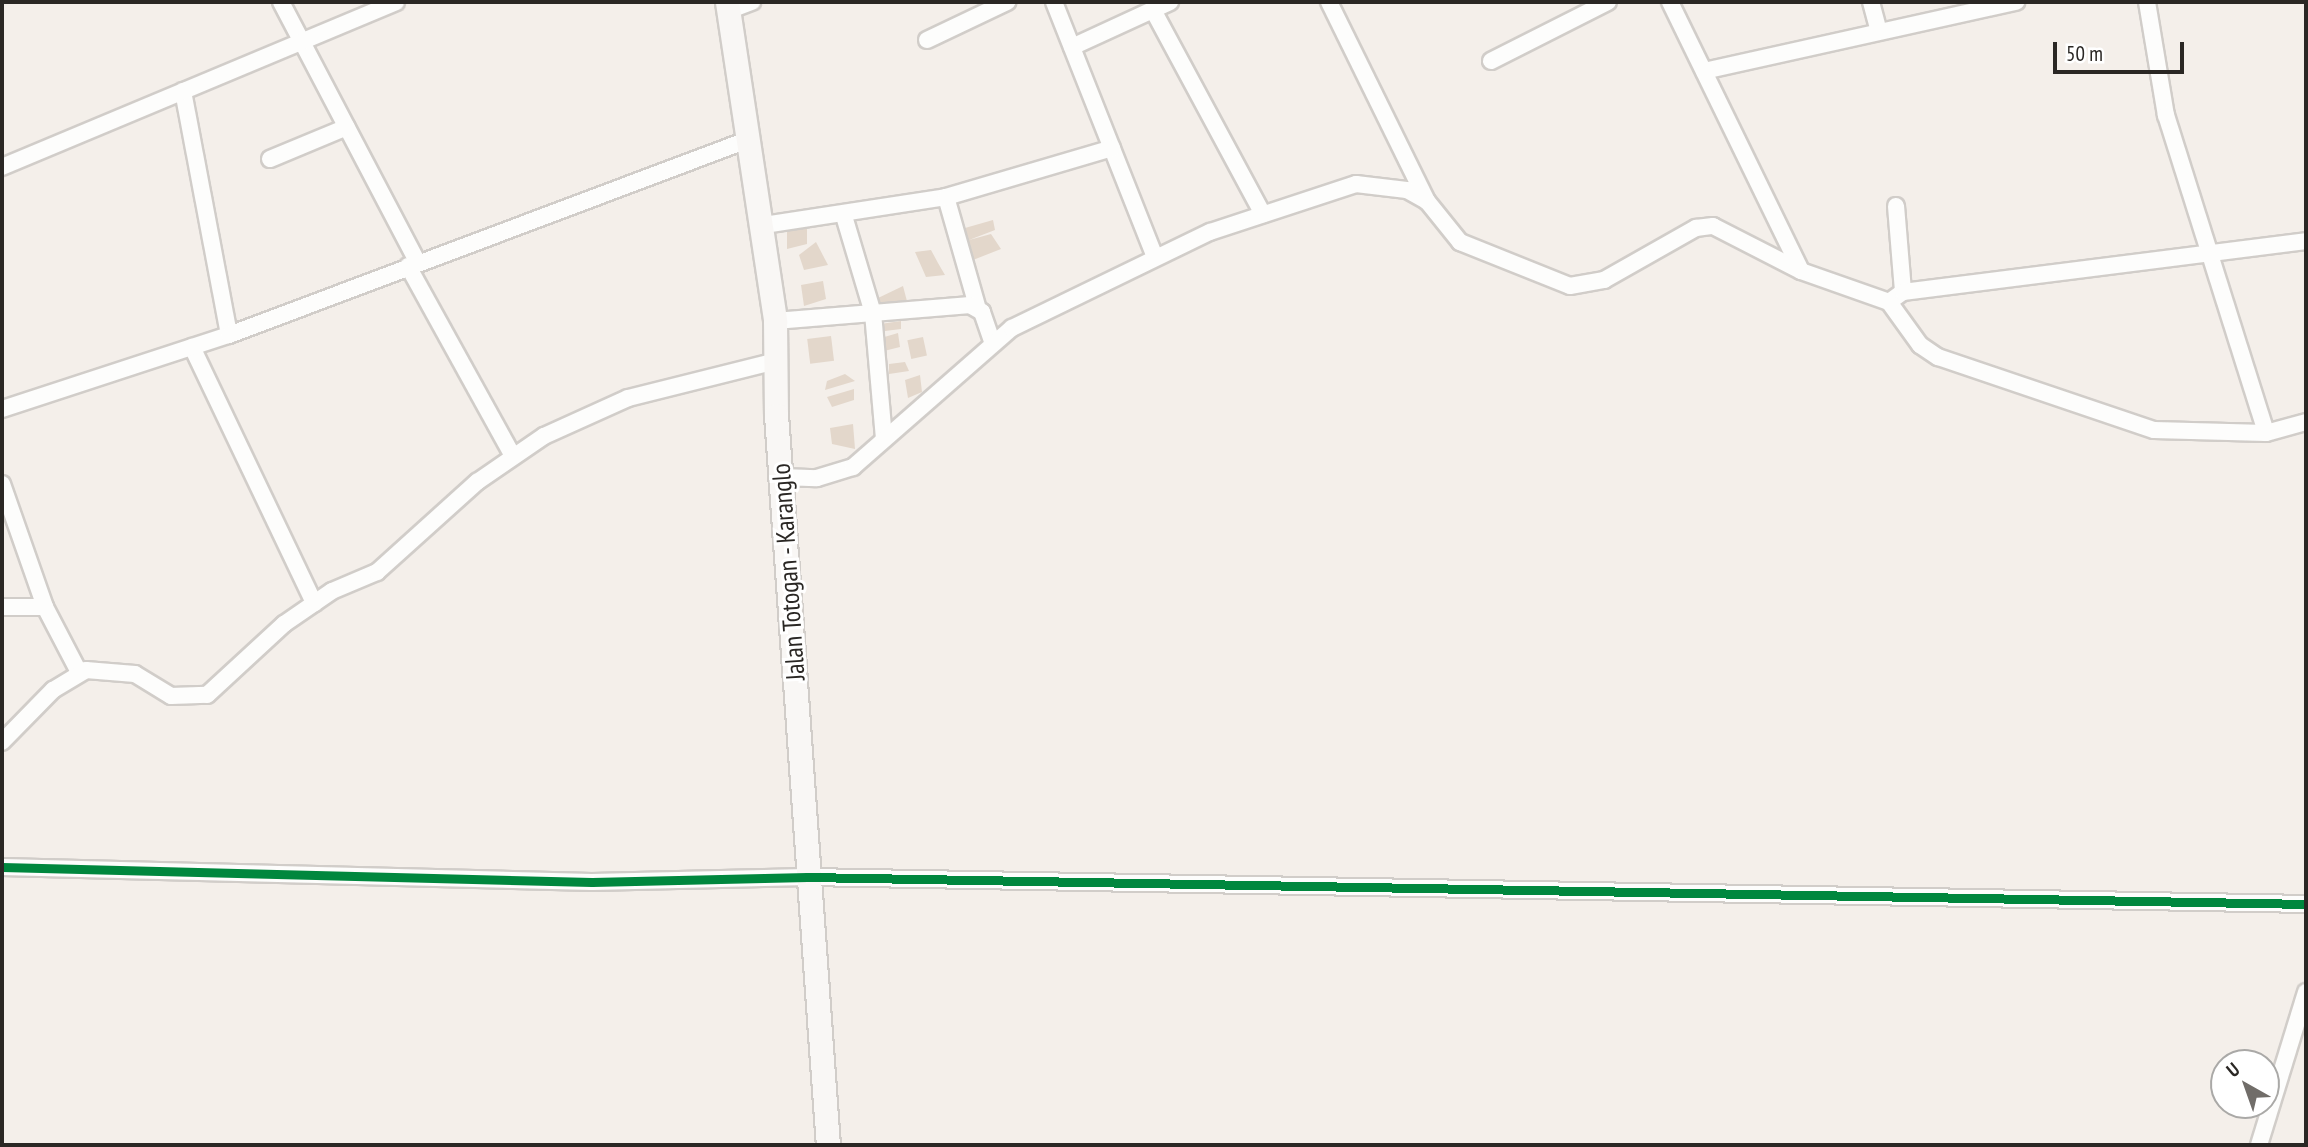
<!DOCTYPE html>
<style>
body{margin:0}
#map{position:relative;width:2308px;height:1147px;overflow:hidden;background:#f4efea;font-family:"PT Sans Narrow",sans-serif}
div>[style]{position:absolute}
.building>*{inset:0;background:#e3d7cb;transform-origin:0 0}
.roads{filter:drop-shadow(2px 0 #d1cdc9) drop-shadow(-2px 0 #d1cdc9) drop-shadow(0 2px #d1cdc9) drop-shadow(0 -2px #d1cdc9)}
.street>*{height:16px;margin:-8px;padding:0 8px;transform-origin:8px;border-radius:8px;background:#fdfdfc}
.secondary>*{height:23px;margin:-11.5px;padding:0 11.5px;transform-origin:11.5px;border-radius:11.5px;background:#f9f7f5}
.cycleway>*{height:9px;margin:-4.5px;padding:0 4.5px;transform-origin:4.5px;border-radius:4.5px;background:#00873e}
span{translate:-50% -50%;white-space:nowrap;text-align:center;line-height:1.15;-webkit-text-stroke:6px #fff;paint-order:stroke}
.street-label{font-size:26px;color:#2a2724}
.frame{position:absolute;inset:0;border:4px solid #2a2724;pointer-events:none}
.north{position:absolute;left:2210px;top:1049px;width:70px;height:70px;box-sizing:border-box;background:#fff;border:2px solid #aaa9a7;border-radius:50%;rotate:320deg;font-size:19px;font-weight:700;line-height:28px;text-align:center;color:#2a2724}
.north::after{content:'';display:block;margin:auto;width:24px;height:32px;background:#716d69;clip-path:polygon(50% 0,100% 100%,50% 72%,0 100%)}
.scale{position:absolute;left:2053px;top:42px;width:131px;height:32px;box-sizing:border-box;border:4px solid #2a2724;border-top:0;padding-left:9px;font-size:21px;line-height:24px;white-space:nowrap;color:#2a2724;-webkit-text-stroke:5px #fff;paint-order:stroke}
</style>
<div id="map">
<div class="building">
<i style="clip-path:polygon(993px 220px,995px 230px,969px 240px,991px 234px,1001px 249px,973px 260px,965px 228px)"></i>
<i style="clip-path:polygon(807px 228px,807px 244px,787px 249px,787px 230px)"></i>
<i style="clip-path:polygon(816px 242px,828px 265px,804px 270px,799px 255px)"></i>
<i style="clip-path:polygon(931px 250px,938px 263px,945px 275px,926px 277px,915px 252px)"></i>
<i style="clip-path:polygon(823px 281px,826px 299px,804px 306px,801px 285px)"></i>
<i style="clip-path:polygon(903px 286px,908px 305px,880px 309px,876px 299px)"></i>
<i style="clip-path:polygon(901px 321px,901px 329px,877px 332px,880px 324px)"></i>
<i style="clip-path:polygon(898px 333px,900px 347px,884px 351px,881px 338px)"></i>
<i style="left:831px;top:336px;width:25px;height:24px;rotate:83deg"></i>
<i style="left:923px;top:337px;width:19px;height:16px;rotate:78deg"></i>
<i style="clip-path:polygon(905px 362px,909px 371px,889px 374px,889px 364px)"></i>
<i style="clip-path:polygon(845px 374px,855px 381px,825px 390px,827px 381px)"></i>
<i style="clip-path:polygon(920px 375px,922px 392px,908px 398px,905px 380px)"></i>
<i style="clip-path:polygon(854px 389px,854px 400px,832px 407px,827px 397px)"></i>
<i style="clip-path:polygon(853px 424px,855px 449px,832px 444px,830px 428px)"></i>
</div>
<div class="roads">
<div class="street">
<i style="left:281px;top:2px;width:295px;rotate:62.3deg"></i>
<i style="left:1054px;top:2px;width:274px;rotate:68.4deg"></i>
<i style="left:1329px;top:2px;width:222px;rotate:63.8deg"></i>
<i style="left:1670px;top:2px;width:299px;rotate:64deg"></i>
<i style="left:1871px;top:2px;width:28px;rotate:75deg"></i>
<i style="left:2147px;top:2px;width:115px;rotate:80.5deg"></i>
<i style="left:2166px;top:115px;width:333px;rotate:72.5deg"></i>
<i style="left:1153px;top:10px;width:232px;rotate:61.7deg"></i>
<i style="left:728px;top:11px;width:26px;rotate:-21deg"></i>
<i style="left:927px;top:40px;width:89px;rotate:-25.4deg"></i>
<i style="left:1072px;top:47px;width:108px;rotate:-24.7deg"></i>
<i style="left:1491px;top:61px;width:131px;rotate:-26.8deg"></i>
<i style="left:1704px;top:71px;width:320px;rotate:-12.5deg"></i>
<i style="left:183px;top:91px;width:248px;rotate:79.3deg"></i>
<i style="left:270px;top:159px;width:83px;rotate:-22.6deg"></i>
<i style="left:2px;top:167px;width:427px;rotate:-22.7deg"></i>
<i style="left:946px;top:197px;width:113px;rotate:74.1deg"></i>
<i style="left:1896px;top:206px;width:86px;rotate:85.3deg"></i>
<i style="left:844px;top:216px;width:101px;rotate:73.4deg"></i>
<i style="left:873px;top:313px;width:126px;rotate:85deg"></i>
<i style="left:764px;top:225px;width:184px;rotate:-8.7deg"></i>
<i style="left:946px;top:197px;width:173px;rotate:-16.4deg"></i>
<i style="left:408px;top:266px;width:217px;rotate:61.1deg"></i>
<i style="left:1889px;top:302px;width:17px;rotate:-36deg"></i>
<i style="left:1903px;top:292px;width:406px;rotate:-7.2deg"></i>
<i style="left:775px;top:321px;width:196px;rotate:-4.7deg"></i>
<i style="left:970px;top:305px;width:14px;rotate:30deg"></i>
<i style="left:982px;top:312px;width:31px;rotate:71deg"></i>
<i style="left:192px;top:347px;width:284px;rotate:64.5deg"></i>
<i style="left:2px;top:409px;width:239px;rotate:-18.1deg"></i>
<i style="left:229px;top:335px;width:557px;rotate:-20.62deg"></i>
<i style="left:781px;top:477px;width:36px;rotate:2deg"></i>
<i style="left:817px;top:478px;width:38px;rotate:-17deg"></i>
<i style="left:853px;top:467px;width:211px;rotate:-41.2deg"></i>
<i style="left:1012px;top:328px;width:220px;rotate:-25.9deg"></i>
<i style="left:1210px;top:232px;width:154px;rotate:-18.2deg"></i>
<i style="left:1356px;top:184px;width:51px;rotate:6.7deg"></i>
<i style="left:1407px;top:190px;width:23px;rotate:29deg"></i>
<i style="left:1427px;top:201px;width:53px;rotate:51.2deg"></i>
<i style="left:1460px;top:242px;width:118px;rotate:21.8deg"></i>
<i style="left:1570px;top:286px;width:35px;rotate:-10deg"></i>
<i style="left:1604px;top:280px;width:106px;rotate:-29.5deg"></i>
<i style="left:1696px;top:228px;width:17px;rotate:-7deg"></i>
<i style="left:1713px;top:226px;width:99px;rotate:27.1deg"></i>
<i style="left:1801px;top:271px;width:93px;rotate:19.4deg"></i>
<i style="left:1889px;top:302px;width:53px;rotate:54.2deg"></i>
<i style="left:1920px;top:345px;width:22px;rotate:34deg"></i>
<i style="left:1938px;top:357px;width:228px;rotate:18.7deg"></i>
<i style="left:2154px;top:430px;width:112px;rotate:1.5deg"></i>
<i style="left:2266px;top:433px;width:41px;rotate:-15.4deg"></i>
<i style="left:2px;top:484px;width:130px;rotate:70.7deg"></i>
<i style="left:45px;top:607px;width:73px;rotate:62.4deg"></i>
<i style="left:2px;top:607px;width:43px"></i>
<i style="left:2px;top:742px;width:73px;rotate:-45.6deg"></i>
<i style="left:53px;top:690px;width:39px;rotate:-31deg"></i>
<i style="left:86px;top:670px;width:49px;rotate:4.7deg"></i>
<i style="left:135px;top:674px;width:42px;rotate:31.4deg"></i>
<i style="left:171px;top:696px;width:36px;rotate:-2deg"></i>
<i style="left:207px;top:695px;width:105px;rotate:-42.7deg"></i>
<i style="left:284px;top:624px;width:58px;rotate:-34.5deg"></i>
<i style="left:332px;top:591px;width:49px;rotate:-22.9deg"></i>
<i style="left:377px;top:572px;width:135px;rotate:-42deg"></i>
<i style="left:477px;top:482px;width:81px;rotate:-34.5deg"></i>
<i style="left:544px;top:436px;width:92px;rotate:-24.3deg"></i>
<i style="left:628px;top:398px;width:153px;rotate:-14deg"></i>
<i style="left:2px;top:867px;width:590px;rotate:1.46deg"></i>
<i style="left:592px;top:882px;width:215px;rotate:-1.3deg"></i>
<i style="left:807px;top:877px;width:1499px;rotate:1.03deg"></i>
<i style="left:2259px;top:1145px;width:160px;rotate:-72.9deg"></i>
</div>
<div class="secondary">
<i style="left:727px;top:2px;width:323px;rotate:81.4deg"></i>
<i style="left:775px;top:321px;width:94px;rotate:89.4deg"></i>
<i style="left:776px;top:415px;width:732px;rotate:85.93deg"></i>
</div>
</div>
<div class="cycleway">
<i style="left:2px;top:867px;width:590px;rotate:1.46deg"></i>
<i style="left:592px;top:882px;width:215px;rotate:-1.3deg"></i>
<i style="left:807px;top:877px;width:1499px;rotate:1.03deg"></i>
</div>
<div class="street-label">
<span style="left:788px;top:572px;rotate:-94deg">Jalan Totogan - Karanglo</span>
</div>
<div class="frame"></div>
<div class="north">U</div>
<div class="scale">50 m</div>
</div>
